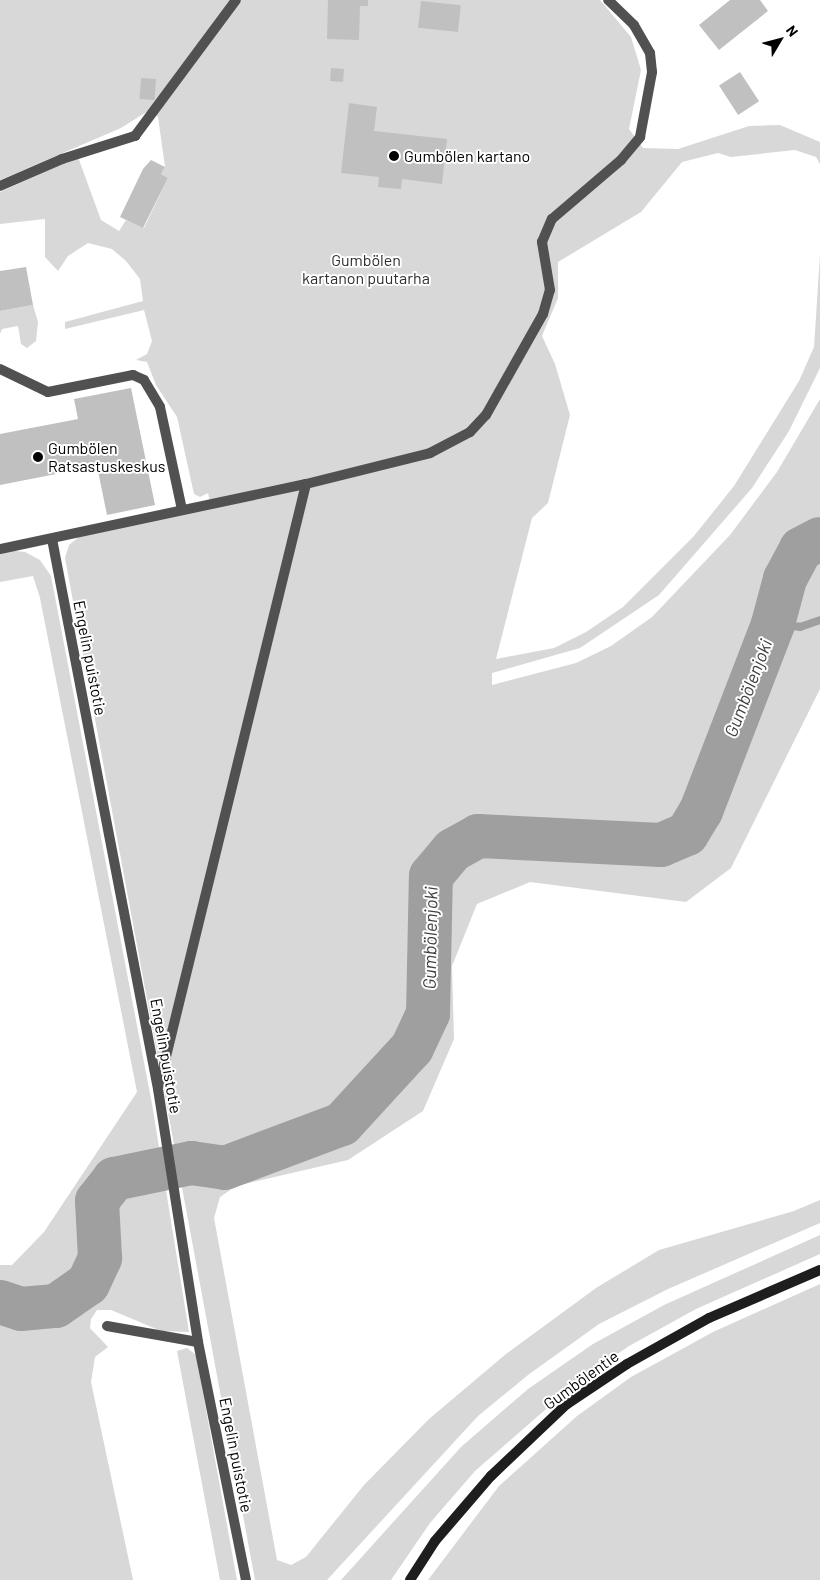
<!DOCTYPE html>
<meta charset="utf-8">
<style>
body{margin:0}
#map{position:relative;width:820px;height:1580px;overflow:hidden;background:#fff;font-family:Barlow,sans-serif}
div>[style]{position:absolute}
.green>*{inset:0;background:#d8d8d8}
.stream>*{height:8px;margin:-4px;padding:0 4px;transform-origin:4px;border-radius:4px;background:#9f9f9f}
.river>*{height:44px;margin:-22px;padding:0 22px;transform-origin:22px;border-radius:22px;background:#9f9f9f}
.building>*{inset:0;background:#c0c0c0;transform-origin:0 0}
.lane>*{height:10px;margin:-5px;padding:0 5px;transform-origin:5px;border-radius:5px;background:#515151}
.street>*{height:10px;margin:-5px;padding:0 5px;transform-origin:5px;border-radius:5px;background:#515151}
.secondary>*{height:10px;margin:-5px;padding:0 5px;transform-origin:5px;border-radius:5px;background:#1e1e1e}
.dots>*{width:14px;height:14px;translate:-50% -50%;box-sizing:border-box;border:2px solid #fff;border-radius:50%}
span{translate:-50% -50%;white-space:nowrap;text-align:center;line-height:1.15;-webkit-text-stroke:4px #fff;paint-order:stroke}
.poi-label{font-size:16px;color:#000}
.left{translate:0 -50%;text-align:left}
.park-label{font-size:16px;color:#2f2f2f}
.street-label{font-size:16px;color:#000}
.water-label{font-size:18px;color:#404040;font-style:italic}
.north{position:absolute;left:755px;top:15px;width:50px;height:50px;-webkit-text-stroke:4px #fff;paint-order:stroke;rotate:53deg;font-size:14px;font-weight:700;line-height:20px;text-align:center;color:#000}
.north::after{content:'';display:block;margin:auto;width:18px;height:22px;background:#000;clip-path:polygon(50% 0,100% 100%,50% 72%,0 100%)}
</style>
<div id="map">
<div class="green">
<i style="clip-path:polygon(0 0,600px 0,631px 37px,641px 70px,629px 129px,643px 148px,678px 149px,749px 126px,780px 125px,820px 142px,820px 164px,816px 157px,795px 150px,731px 157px,718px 153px,682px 162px,641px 212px,558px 262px,558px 298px,542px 336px,555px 364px,570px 415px,548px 503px,532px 518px,496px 659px,554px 648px,586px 632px,623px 607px,694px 536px,734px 486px,799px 381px,814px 347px,820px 255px,820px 368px,789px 431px,752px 488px,659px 595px,580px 648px,492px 673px,492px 685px,576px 663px,611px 646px,652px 617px,730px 535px,777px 472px,820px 399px,820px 689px,731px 868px,686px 902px,530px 882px,477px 904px,452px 966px,454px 1039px,423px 1111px,348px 1160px,236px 1186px,220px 1197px,214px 1218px,277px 1560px,291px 1565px,306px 1557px,364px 1485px,429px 1419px,506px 1354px,596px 1288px,659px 1250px,794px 1211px,820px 1200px,820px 1223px,668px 1289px,599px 1324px,528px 1375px,478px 1416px,327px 1580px,255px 1580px,65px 558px,69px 545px,80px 536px,211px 505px,208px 493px,200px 497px,194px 494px,177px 417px,156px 385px,147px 362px,136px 360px,147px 354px,152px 341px,144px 310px,65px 329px,65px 322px,143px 301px,140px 279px,126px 261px,112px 249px,88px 243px,68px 256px,58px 271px,45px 257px,45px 219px,0 224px,0 192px,78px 157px,101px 220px,119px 231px,126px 220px,144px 228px,168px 178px,161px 174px,165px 167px,158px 117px,148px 111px,121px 128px,0 180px)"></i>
<i style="clip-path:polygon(33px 305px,38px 322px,36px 341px,27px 348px,21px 344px,18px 326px,2px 329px,0 334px,0 311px)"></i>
<i style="clip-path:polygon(6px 550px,25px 552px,40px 560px,51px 576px,152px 1104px,189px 1332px,161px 1331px,111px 1310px,97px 1310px,91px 1319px,90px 1328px,108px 1347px,95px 1357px,91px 1382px,133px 1580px,0 1580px,0 1265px,12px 1265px,44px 1232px,137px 1092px,40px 598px,33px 576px,0 582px,0 552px)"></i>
<i style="clip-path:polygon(820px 1235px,820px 1254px,696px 1309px,629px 1346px,577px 1382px,475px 1471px,430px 1523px,391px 1580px,341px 1580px,461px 1447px,528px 1389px,593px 1344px,664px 1305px)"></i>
<i style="clip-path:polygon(820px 1284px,820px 1580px,428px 1580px,499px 1486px,577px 1416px,631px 1377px,713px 1332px)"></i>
<i style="clip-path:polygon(187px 1348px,196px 1355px,237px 1580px,220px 1580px,177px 1351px)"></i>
</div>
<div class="stream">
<i style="left:773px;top:624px;width:27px;rotate:6deg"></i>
<i style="left:800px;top:627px;width:21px;rotate:-19deg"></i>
</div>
<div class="river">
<i style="left:0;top:1302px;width:22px;rotate:18deg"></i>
<i style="left:21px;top:1309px;width:35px;rotate:-5deg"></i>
<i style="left:56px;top:1306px;width:39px;rotate:-35deg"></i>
<i style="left:88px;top:1284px;width:29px;rotate:-65deg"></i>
<i style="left:100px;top:1258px;width:57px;rotate:-93deg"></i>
<i style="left:97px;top:1201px;width:28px;rotate:-52deg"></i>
<i style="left:114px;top:1179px;width:79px;rotate:-11.7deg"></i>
<i style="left:191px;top:1163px;width:34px;rotate:8deg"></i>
<i style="left:225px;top:1168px;width:125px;rotate:-20.6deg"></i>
<i style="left:342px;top:1124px;width:103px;rotate:-47.4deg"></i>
<i style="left:412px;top:1048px;width:38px;rotate:-65deg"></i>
<i style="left:428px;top:1014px;width:138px;rotate:-88.8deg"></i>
<i style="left:431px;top:876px;width:34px;rotate:-50deg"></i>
<i style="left:453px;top:850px;width:29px;rotate:-29deg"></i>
<i style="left:478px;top:836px;width:183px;rotate:2.8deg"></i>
<i style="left:661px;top:845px;width:28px;rotate:-23deg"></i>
<i style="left:687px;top:834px;width:27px;rotate:-59deg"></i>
<i style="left:701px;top:811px;width:200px;rotate:-68.9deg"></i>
<i style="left:773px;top:624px;width:47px;rotate:-75.1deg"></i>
<i style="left:785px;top:579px;width:34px;rotate:-62deg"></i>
<i style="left:801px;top:549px;width:21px;rotate:-28deg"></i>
</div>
<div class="building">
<i style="clip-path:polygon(328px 0,368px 0,368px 6px,360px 6px,359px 40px,327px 39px)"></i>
<i style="clip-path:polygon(730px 0,760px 0,768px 11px,719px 50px,699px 25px)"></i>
<i style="left:421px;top:1px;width:40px;height:27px;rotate:6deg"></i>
<i style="left:331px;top:68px;width:13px;height:13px;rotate:4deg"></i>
<i style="left:740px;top:72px;width:35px;height:25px;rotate:57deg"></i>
<i style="left:141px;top:78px;width:15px;height:21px;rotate:4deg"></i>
<i style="clip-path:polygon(349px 103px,377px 107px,374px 131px,447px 139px,442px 184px,402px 179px,401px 189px,378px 187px,379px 177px,341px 173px)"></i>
<i style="clip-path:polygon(151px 160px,165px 167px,161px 174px,168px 178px,143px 228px,120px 217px,143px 169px)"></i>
<i style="clip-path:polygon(26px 267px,33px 305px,0 311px,0 271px)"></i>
<i style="clip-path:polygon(131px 388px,155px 505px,107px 515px,97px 466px,0 485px,0 434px,78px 419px,74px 399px)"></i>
</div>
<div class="lane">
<i style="left:0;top:186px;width:68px;rotate:-23.5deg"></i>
<i style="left:62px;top:159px;width:77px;rotate:-17.5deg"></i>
<i style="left:135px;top:136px;width:169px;rotate:-53.4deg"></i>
<i style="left:0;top:369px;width:53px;rotate:25.6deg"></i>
<i style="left:48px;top:392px;width:87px;rotate:-11.3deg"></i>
<i style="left:133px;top:375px;width:12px;rotate:24deg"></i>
<i style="left:144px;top:380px;width:31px;rotate:59deg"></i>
<i style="left:160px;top:407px;width:105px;rotate:77.9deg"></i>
<i style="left:107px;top:1326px;width:92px;rotate:10deg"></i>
</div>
<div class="street">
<i style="left:306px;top:484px;width:128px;rotate:-14deg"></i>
<i style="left:430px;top:453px;width:45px;rotate:-27.7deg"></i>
<i style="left:470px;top:432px;width:23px;rotate:-47deg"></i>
<i style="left:486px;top:415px;width:116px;rotate:-60.6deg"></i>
<i style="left:543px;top:314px;width:25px;rotate:-74deg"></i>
<i style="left:550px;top:290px;width:49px;rotate:-99.5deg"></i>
<i style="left:542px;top:242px;width:25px;rotate:-67deg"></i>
<i style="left:552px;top:219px;width:91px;rotate:-40.5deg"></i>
<i style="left:621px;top:160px;width:30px;rotate:-50deg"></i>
<i style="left:640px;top:137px;width:66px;rotate:-79.5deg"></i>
<i style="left:652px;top:72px;width:19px;rotate:-96deg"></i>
<i style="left:650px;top:53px;width:32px;rotate:-120deg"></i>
<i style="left:634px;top:25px;width:36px;rotate:-136deg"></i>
<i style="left:52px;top:539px;width:560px;rotate:79.09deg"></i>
<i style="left:158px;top:1089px;width:256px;rotate:81deg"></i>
<i style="left:198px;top:1342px;width:243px;rotate:78.6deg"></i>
<i style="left:0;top:549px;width:313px;rotate:-12deg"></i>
<i style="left:306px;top:484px;width:619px;rotate:103.74deg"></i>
</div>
<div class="secondary">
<i style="left:410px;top:1580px;width:46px;rotate:-57.3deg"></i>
<i style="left:435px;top:1541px;width:86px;rotate:-49.3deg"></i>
<i style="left:491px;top:1476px;width:105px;rotate:-43.5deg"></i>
<i style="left:567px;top:1404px;width:72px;rotate:-33.7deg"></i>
<i style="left:627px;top:1364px;width:94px;rotate:-29.3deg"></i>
<i style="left:709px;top:1318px;width:121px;rotate:-23.4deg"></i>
</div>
<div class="dots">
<i style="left:394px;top:156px;background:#000"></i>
<i style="left:38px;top:457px;background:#000"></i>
</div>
<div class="poi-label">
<span class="left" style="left:404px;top:156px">Gumbölen kartano</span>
<span class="left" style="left:48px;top:457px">Gumbölen<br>Ratsastuskeskus</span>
</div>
<div class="park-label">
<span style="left:366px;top:269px">Gumbölen<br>kartanon puutarha</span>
</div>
<div class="street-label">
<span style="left:90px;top:658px;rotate:79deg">Engelin puistotie</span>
<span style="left:166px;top:1056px;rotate:80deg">Engelin puistotie</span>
<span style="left:581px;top:1380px;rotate:-36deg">Gumbölentie</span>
<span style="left:236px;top:1455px;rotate:79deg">Engelin puistotie</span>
</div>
<div class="water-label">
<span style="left:748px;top:688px;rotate:-69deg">Gumbölenjoki</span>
<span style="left:430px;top:938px;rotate:-89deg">Gumbölenjoki</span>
</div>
<div class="north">N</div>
</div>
